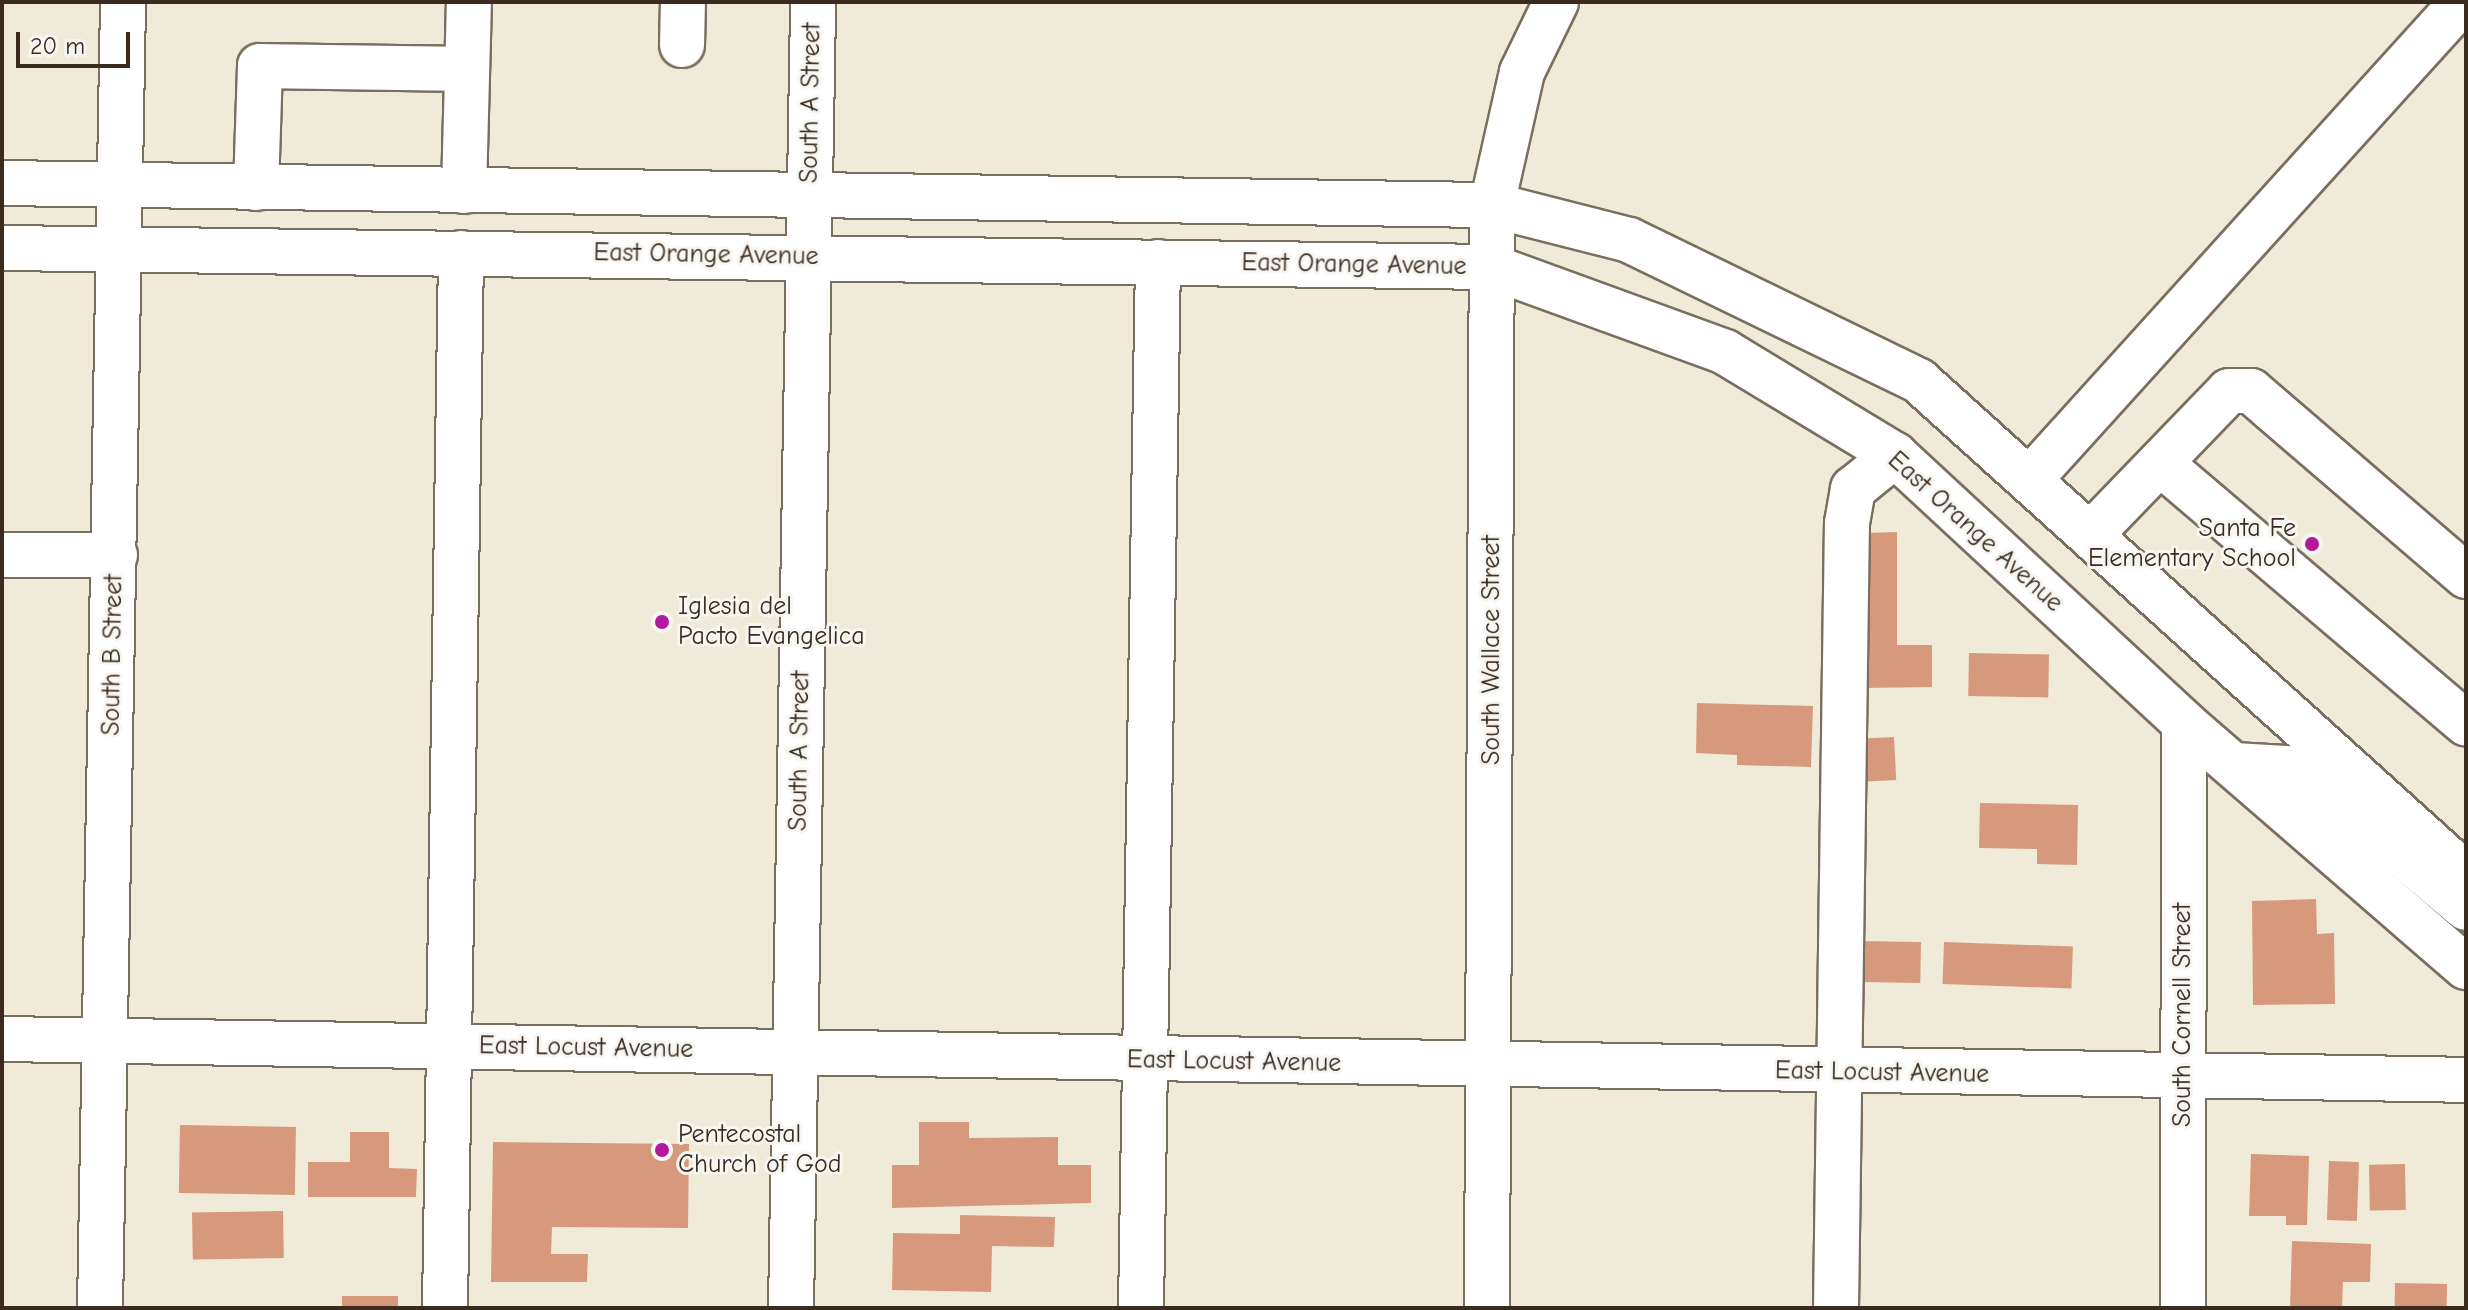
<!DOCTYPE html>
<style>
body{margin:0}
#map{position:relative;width:2468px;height:1310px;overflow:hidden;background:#f0ebd8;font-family:"Comic Neue",sans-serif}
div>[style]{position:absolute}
.building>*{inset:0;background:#d7997c;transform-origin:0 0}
.roads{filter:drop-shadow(2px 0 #7a6e5f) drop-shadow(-2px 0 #7a6e5f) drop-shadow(0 2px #7a6e5f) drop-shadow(0 -2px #7a6e5f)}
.minor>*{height:44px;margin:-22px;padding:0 22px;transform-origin:22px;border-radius:22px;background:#fff}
.dots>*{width:22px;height:22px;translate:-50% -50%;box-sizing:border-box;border:4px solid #f6f6f2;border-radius:50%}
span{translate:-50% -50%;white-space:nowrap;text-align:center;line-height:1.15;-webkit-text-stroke:6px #f6f6f2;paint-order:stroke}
.street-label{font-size:26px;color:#3b2a1e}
.poi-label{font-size:26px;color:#3b2a1e}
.right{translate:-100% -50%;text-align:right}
.left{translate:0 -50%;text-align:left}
.frame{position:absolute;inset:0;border:4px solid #3b2a1e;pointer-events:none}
.scale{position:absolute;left:16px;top:32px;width:114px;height:36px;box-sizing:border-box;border:4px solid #3b2a1e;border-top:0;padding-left:10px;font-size:24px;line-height:28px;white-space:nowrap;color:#3b2a1e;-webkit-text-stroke:6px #f6f6f2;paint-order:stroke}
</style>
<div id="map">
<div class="building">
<i style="clip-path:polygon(1897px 532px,1897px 645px,1932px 645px,1932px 687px,1863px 688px,1862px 533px)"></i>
<i style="left:1969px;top:653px;width:80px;height:43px;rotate:1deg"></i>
<i style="clip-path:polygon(1697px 703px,1813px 706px,1811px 767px,1737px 765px,1737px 755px,1696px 753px)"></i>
<i style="left:1894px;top:737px;width:43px;height:35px;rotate:87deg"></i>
<i style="clip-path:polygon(1980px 803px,2078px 805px,2077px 865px,2037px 864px,2037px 849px,1979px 848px)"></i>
<i style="clip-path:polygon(2316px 899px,2317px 934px,2334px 933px,2335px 1004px,2253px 1005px,2252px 901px)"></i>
<i style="left:1859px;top:941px;width:62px;height:41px;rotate:1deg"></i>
<i style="left:1944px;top:942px;width:129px;height:42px;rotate:2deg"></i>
<i style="clip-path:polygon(919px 1122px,969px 1122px,969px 1138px,1058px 1137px,1058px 1165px,1091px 1165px,1091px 1203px,892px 1208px,892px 1165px,919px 1165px)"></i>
<i style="left:180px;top:1125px;width:116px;height:68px;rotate:1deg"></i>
<i style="clip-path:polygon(350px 1132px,389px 1132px,389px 1168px,417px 1169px,416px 1197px,308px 1197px,308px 1162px,350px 1162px)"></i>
<i style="clip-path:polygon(493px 1142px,689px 1144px,688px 1228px,552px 1227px,551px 1254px,588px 1254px,587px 1282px,491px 1282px)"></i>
<i style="clip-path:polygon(2251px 1154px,2309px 1156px,2307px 1225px,2286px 1225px,2286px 1216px,2249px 1216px)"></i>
<i style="left:2329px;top:1161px;width:30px;height:59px;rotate:2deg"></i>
<i style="left:2405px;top:1164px;width:46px;height:36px;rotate:89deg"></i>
<i style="left:283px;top:1211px;width:47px;height:91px;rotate:89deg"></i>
<i style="clip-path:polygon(960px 1215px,1055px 1217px,1054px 1247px,992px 1246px,991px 1292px,892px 1290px,893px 1233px,960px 1234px)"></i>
<i style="clip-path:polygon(2292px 1241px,2371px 1244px,2370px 1282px,2343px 1282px,2342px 1308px,2290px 1308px)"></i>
<i style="left:2395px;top:1283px;width:52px;height:25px;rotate:1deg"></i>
<i style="left:342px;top:1296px;width:56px;height:12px"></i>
</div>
<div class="roads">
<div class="minor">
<i style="left:682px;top:45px;width:43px;rotate:-88.7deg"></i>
<i style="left:2px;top:183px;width:1490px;rotate:0.85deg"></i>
<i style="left:1492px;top:205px;width:141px;rotate:14.3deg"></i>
<i style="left:1629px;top:240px;width:322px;rotate:25.9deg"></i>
<i style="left:1919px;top:381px;width:737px;rotate:42.09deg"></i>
<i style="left:256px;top:188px;width:122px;rotate:-88.1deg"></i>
<i style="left:260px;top:66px;width:207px;rotate:0.8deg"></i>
<i style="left:464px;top:191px;width:189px;rotate:-88.5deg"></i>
<i style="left:2px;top:248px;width:1490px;rotate:0.73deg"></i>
<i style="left:1492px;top:267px;width:248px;rotate:20deg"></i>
<i style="left:1725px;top:352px;width:199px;rotate:31.2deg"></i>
<i style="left:1895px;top:455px;width:394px;rotate:42.8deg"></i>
<i style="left:2184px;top:723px;width:373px;rotate:40.9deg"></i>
<i style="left:2160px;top:463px;width:402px;rotate:40.4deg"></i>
<i style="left:2030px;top:479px;width:644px;rotate:-47.83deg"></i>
<i style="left:2092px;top:533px;width:197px;rotate:-46deg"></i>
<i style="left:2229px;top:391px;width:22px"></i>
<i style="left:2251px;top:391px;width:284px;rotate:40.7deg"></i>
<i style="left:2px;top:555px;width:113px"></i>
<i style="left:2234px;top:765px;width:52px;rotate:3.3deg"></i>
<i style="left:2286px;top:768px;width:39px;rotate:27deg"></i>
<i style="left:2321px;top:786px;width:189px;rotate:40.1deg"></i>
<i style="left:2px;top:1039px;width:2464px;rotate:0.95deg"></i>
<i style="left:100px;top:1308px;width:1306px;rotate:-88.99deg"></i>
<i style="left:445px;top:1308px;width:1055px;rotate:-89.13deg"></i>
<i style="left:791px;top:1308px;width:1306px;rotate:-89.03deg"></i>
<i style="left:1141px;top:1308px;width:1046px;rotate:-89.07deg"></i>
<i style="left:1487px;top:1308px;width:1103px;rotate:-89.74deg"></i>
<i style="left:1492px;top:205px;width:136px;rotate:-77.3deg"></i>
<i style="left:1522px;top:72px;width:78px;rotate:-64.1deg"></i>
<i style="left:1836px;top:1308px;width:785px;rotate:-89.2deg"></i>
<i style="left:1847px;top:523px;width:35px;rotate:-80deg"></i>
<i style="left:1853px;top:489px;width:54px;rotate:-39deg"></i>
<i style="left:2183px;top:1308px;width:585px;rotate:-89.9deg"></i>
</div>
</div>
<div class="dots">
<i style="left:2312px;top:544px;background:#b5179e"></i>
<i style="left:662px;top:622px;background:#b5179e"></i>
<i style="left:662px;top:1150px;background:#b5179e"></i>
</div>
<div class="street-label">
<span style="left:811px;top:103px;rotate:-89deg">South A Street</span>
<span style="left:706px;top:255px;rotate:1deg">East Orange Avenue</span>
<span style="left:1354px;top:265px;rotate:1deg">East Orange Avenue</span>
<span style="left:1975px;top:532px;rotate:42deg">East Orange Avenue</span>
<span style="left:1492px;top:650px;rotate:-90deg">South Wallace Street</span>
<span style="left:113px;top:655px;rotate:-89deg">South B Street</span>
<span style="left:800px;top:751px;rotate:-89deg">South A Street</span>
<span style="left:2183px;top:1015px;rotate:-90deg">South Cornell Street</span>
<span style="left:586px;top:1048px;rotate:1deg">East Locust Avenue</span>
<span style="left:1234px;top:1062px;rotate:1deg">East Locust Avenue</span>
<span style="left:1882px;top:1073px;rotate:1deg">East Locust Avenue</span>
</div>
<div class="poi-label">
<span class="right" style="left:2296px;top:544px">Santa Fe<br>Elementary School</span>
<span class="left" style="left:678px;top:622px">Iglesia del<br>Pacto Evangelica</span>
<span class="left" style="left:678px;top:1150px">Pentecostal<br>Church of God</span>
</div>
<div class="frame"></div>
<div class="scale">20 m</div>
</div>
